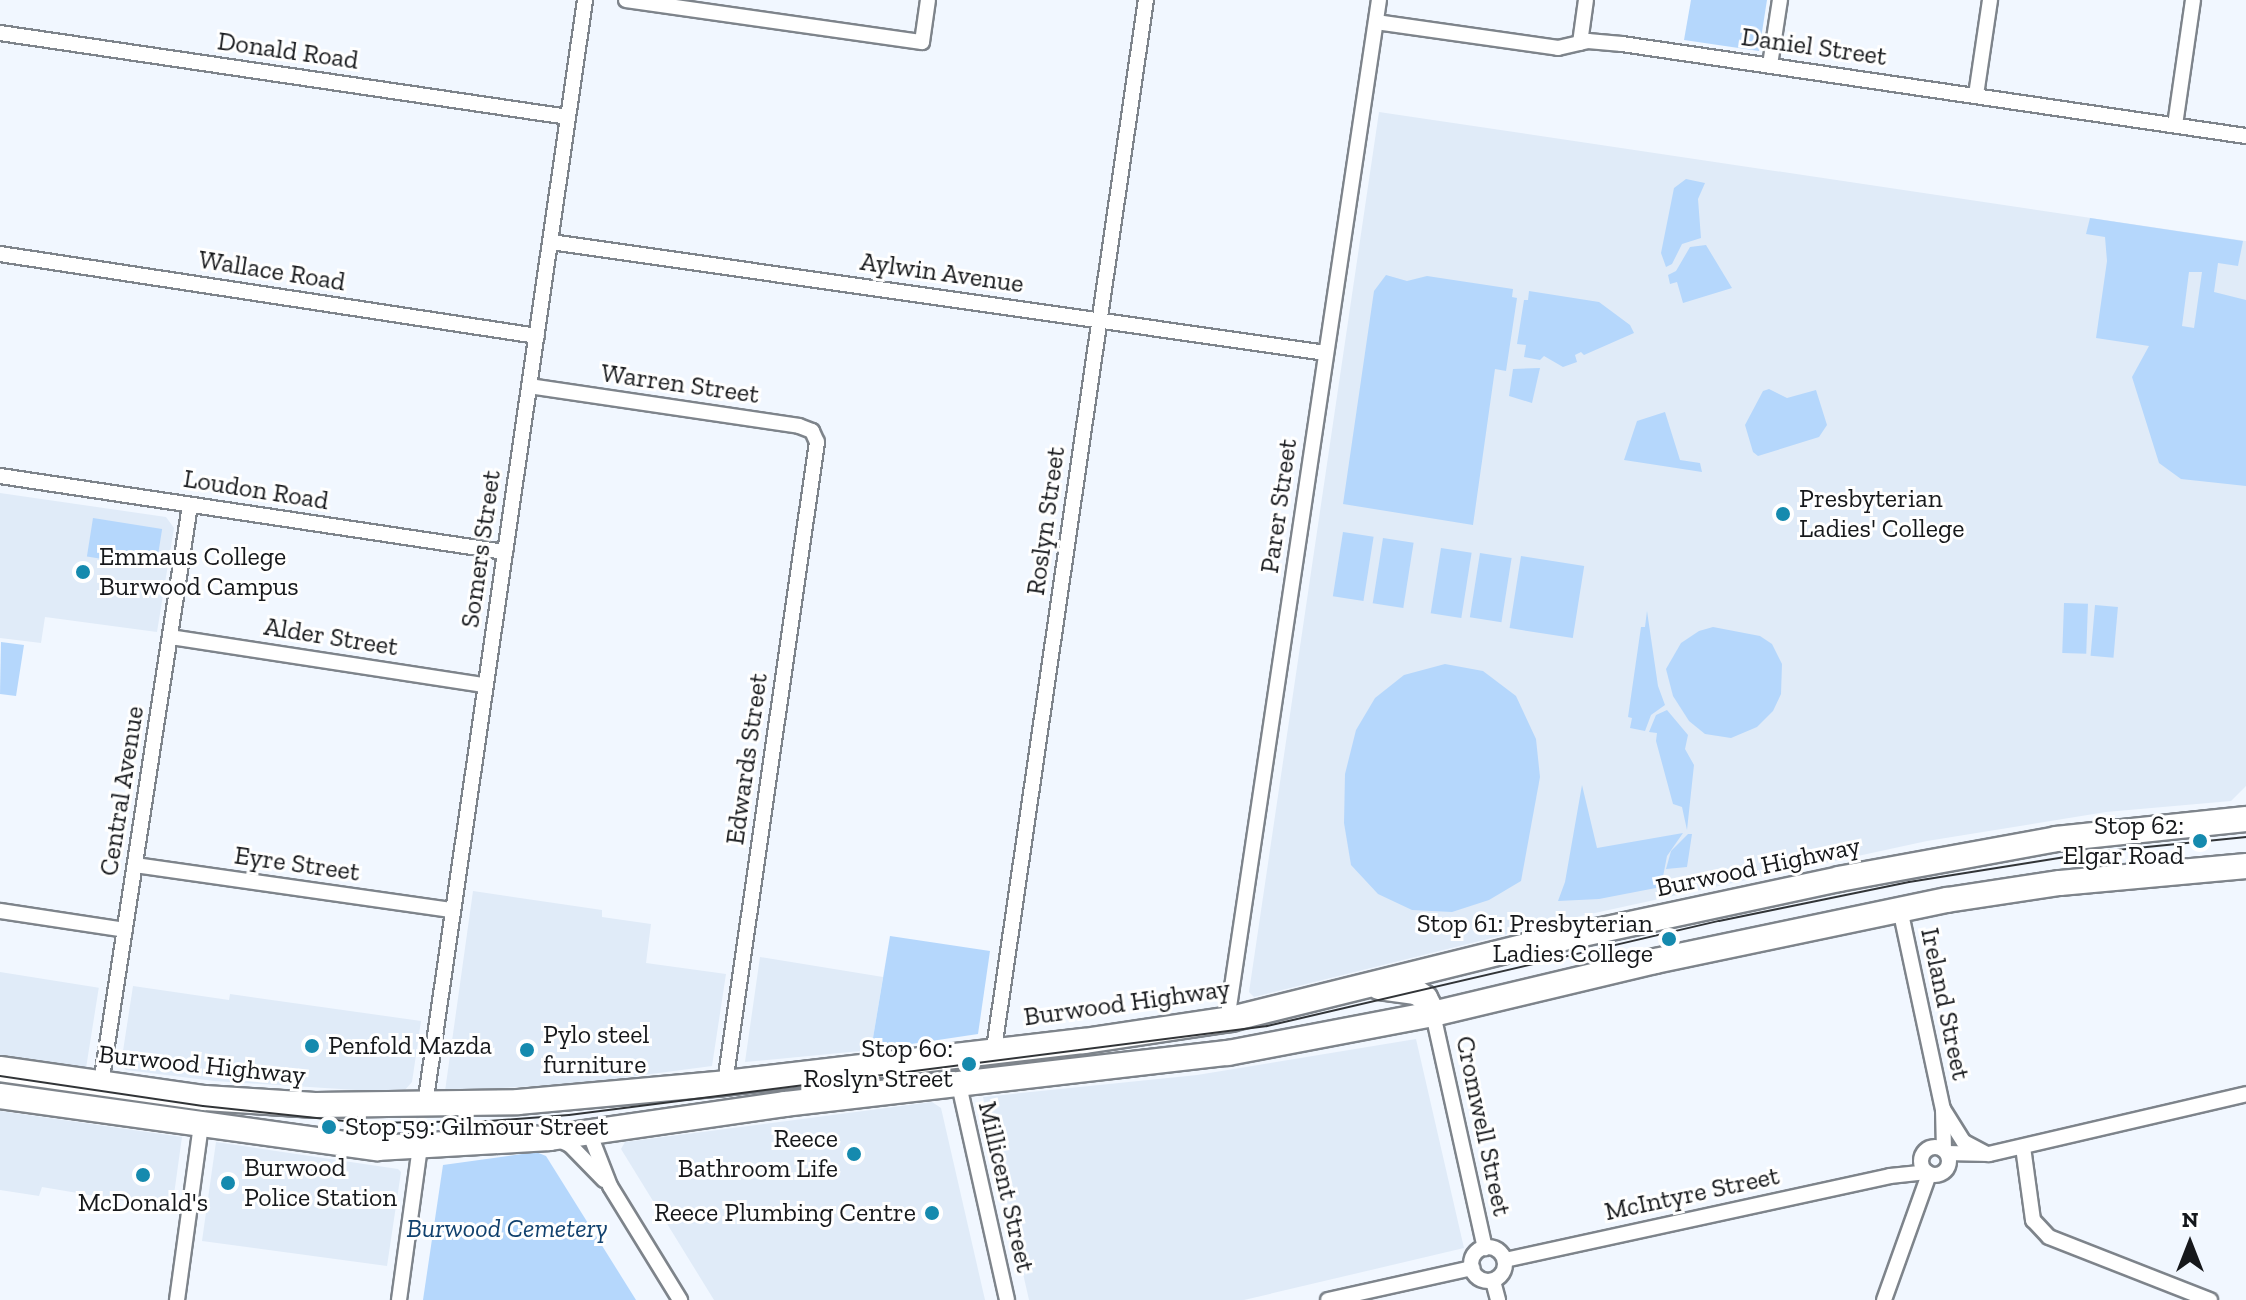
<!DOCTYPE html>
<style>
body{margin:0}
#map{position:relative;width:2246px;height:1300px;overflow:hidden;background:#f1f7ff;font-family:"Zilla Slab",serif}
div>[style]{position:absolute}
.built>*{inset:0;background:#e0ebf8;transform-origin:0 0}
.green>*{inset:0;background:#b5d7fc;transform-origin:0 0}
.roads{filter:drop-shadow(2px 0 #7e848b) drop-shadow(-2px 0 #7e848b) drop-shadow(0 2px #7e848b) drop-shadow(0 -2px #7e848b)}
.street>*{height:14px;margin:-7px;padding:0 7px;transform-origin:7px;border-radius:7px;background:#fff}
.street>.ring{margin:-7px;padding:0;box-sizing:content-box;background:none;border:14px solid #fff;border-radius:50%}
.highway>*{height:24px;margin:-12px;padding:0 12px;transform-origin:12px;border-radius:12px;background:#fff}
.tram>*{height:2px;margin:-1px;padding:0 1px;transform-origin:1px;border-radius:1px;background:#313437}
.dots>*{width:22px;height:22px;translate:-50% -50%;box-sizing:border-box;border:4px solid #fff;border-radius:50%}
span{translate:-50% -50%;white-space:nowrap;text-align:center;line-height:1.15;-webkit-text-stroke:6px #fff;paint-order:stroke}
.street-label{font-size:26px;color:#16181b}
.poi-label{font-size:26px;color:#16181b}
.left{translate:0 -50%;text-align:left}
.right{translate:-100% -50%;text-align:right}
.park-label{font-size:26px;color:#11416e;font-style:italic}
.north{position:absolute;left:2150px;top:1204px;width:80px;height:80px;-webkit-text-stroke:6px #fff;paint-order:stroke;rotate:0deg;font-size:22px;font-weight:700;line-height:32px;text-align:center;color:#16181b}
.north::after{content:'';display:block;margin:auto;width:28px;height:36px;background:#16181b;clip-path:polygon(50% 0,100% 100%,50% 72%,0 100%)}
</style>
<div id="map">
<div class="built">
<i style="clip-path:polygon(1379px 112px,2246px 241px,2246px 786px,2231px 801px,2106px 812px,1927px 841px,1581px 916px,1254px 997px,1249px 992px)"></i>
<i style="clip-path:polygon(0 493px,166px 517px,174px 528px,157px 632px,45px 617px,41px 643px,0 638px)"></i>
<i style="clip-path:polygon(473px 891px,602px 910px,602px 917px,651px 924px,646px 963px,726px 974px,712px 1066px,575px 1084px,445px 1091px)"></i>
<i style="clip-path:polygon(760px 957px,883px 977px,871px 1050px,745px 1062px)"></i>
<i style="left:0;top:972px;width:100px;height:84px;rotate:9deg"></i>
<i style="clip-path:polygon(133px 986px,229px 1000px,230px 994px,421px 1021px,412px 1082px,404px 1091px,372px 1091px,214px 1081px,126px 1070px,121px 1064px)"></i>
<i style="clip-path:polygon(1416px 1039px,1464px 1248px,1244px 1300px,1029px 1300px,983px 1097px,1197px 1075px)"></i>
<i style="clip-path:polygon(932px 1102px,941px 1108px,985px 1300px,714px 1300px,621px 1149px,625px 1142px)"></i>
<i style="clip-path:polygon(0 1111px,182px 1137px,172px 1209px,42px 1187px,39px 1196px,0 1190px)"></i>
<i style="clip-path:polygon(216px 1142px,398px 1169px,401px 1172px,387px 1266px,202px 1241px)"></i>
</div>
<div class="green">
<i style="clip-path:polygon(1691px 0,1767px 0,1759px 51px,1684px 40px)"></i>
<i style="clip-path:polygon(1686px 179px,1705px 183px,1698px 199px,1701px 238px,1682px 244px,1672px 264px,1666px 267px,1661px 253px,1674px 188px)"></i>
<i style="clip-path:polygon(evenodd,2090px 218px,2243px 241px,2238px 266px,2218px 263px,2214px 292px,2246px 300px,2246px 486px,2181px 479px,2159px 463px,2132px 377px,2149px 346px,2096px 338px,2107px 261px,2105px 237px,2086px 234px,2090px 218px,2189px 272px,2202px 272px,2194px 328px,2182px 326px,2189px 272px)"></i>
<i style="clip-path:polygon(1706px 245px,1732px 288px,1683px 303px,1677px 282px,1670px 284px,1668px 275px,1676px 271px,1690px 247px)"></i>
<i style="clip-path:polygon(1386px 275px,1407px 281px,1427px 276px,1513px 289px,1512px 297px,1517px 298px,1506px 371px,1495px 369px,1473px 525px,1343px 504px,1374px 291px)"></i>
<i style="clip-path:polygon(1529px 291px,1599px 302px,1630px 325px,1634px 333px,1584px 355px,1581px 352px,1575px 355px,1577px 362px,1563px 367px,1544px 356px,1540px 360px,1524px 357px,1526px 345px,1517px 344px,1524px 300px,1528px 300px)"></i>
<i style="clip-path:polygon(1540px 368px,1532px 403px,1509px 396px,1513px 369px)"></i>
<i style="clip-path:polygon(1769px 389px,1787px 398px,1816px 390px,1827px 425px,1819px 437px,1758px 456px,1753px 452px,1745px 425px,1763px 391px)"></i>
<i style="clip-path:polygon(1665px 412px,1680px 460px,1700px 463px,1702px 472px,1624px 460px,1637px 421px)"></i>
<i style="left:93px;top:518px;width:70px;height:39px;rotate:9deg"></i>
<i style="left:1343px;top:532px;width:31px;height:65px;rotate:9deg"></i>
<i style="left:1383px;top:538px;width:31px;height:66px;rotate:9deg"></i>
<i style="left:1441px;top:548px;width:31px;height:66px;rotate:9deg"></i>
<i style="left:1480px;top:553px;width:32px;height:65px;rotate:9deg"></i>
<i style="left:1521px;top:556px;width:64px;height:73px;rotate:9deg"></i>
<i style="left:2064px;top:603px;width:24px;height:50px;rotate:2deg"></i>
<i style="left:2095px;top:605px;width:23px;height:51px;rotate:5deg"></i>
<i style="clip-path:polygon(1647px 611px,1658px 686px,1665px 705px,1651px 715px,1645px 731px,1630px 728px,1632px 718px,1628px 717px,1641px 627px,1645px 627px)"></i>
<i style="clip-path:polygon(1713px 627px,1760px 636px,1772px 644px,1782px 664px,1781px 694px,1773px 711px,1757px 727px,1731px 738px,1705px 734px,1689px 721px,1673px 696px,1666px 669px,1681px 643px,1699px 631px)"></i>
<i style="clip-path:polygon(1px 642px,24px 645px,16px 696px,0 694px)"></i>
<i style="clip-path:polygon(1445px 664px,1483px 671px,1516px 696px,1536px 739px,1540px 777px,1521px 881px,1489px 900px,1452px 912px,1412px 910px,1378px 894px,1351px 865px,1344px 823px,1345px 774px,1356px 730px,1375px 698px,1404px 675px)"></i>
<i style="clip-path:polygon(1667px 710px,1688px 735px,1685px 749px,1694px 765px,1687px 830px,1682px 807px,1673px 804px,1656px 741px,1657px 733px,1649px 732px,1656px 715px)"></i>
<i style="clip-path:polygon(1582px 785px,1597px 848px,1683px 833px,1667px 856px,1661px 887px,1599px 899px,1558px 901px,1565px 882px)"></i>
<i style="clip-path:polygon(1688px 834px,1692px 834px,1687px 867px,1666px 869px,1671px 851px)"></i>
<i style="clip-path:polygon(890px 936px,990px 951px,978px 1034px,871px 1050px)"></i>
<i style="clip-path:polygon(536px 1152px,546px 1156px,636px 1300px,423px 1300px,443px 1165px)"></i>
</div>
<div class="roads">
<div class="street">
<i style="left:626px;top:0;width:299px;rotate:8.1deg"></i>
<i style="left:922px;top:42px;width:42px;rotate:-81.9deg"></i>
<i style="left:1376px;top:22px;width:184px;rotate:8.1deg"></i>
<i style="left:1558px;top:48px;width:31px;rotate:-13deg"></i>
<i style="left:1588px;top:41px;width:34px;rotate:5deg"></i>
<i style="left:1622px;top:44px;width:631px;rotate:8.39deg"></i>
<i style="left:0;top:33px;width:574px;rotate:8.41deg"></i>
<i style="left:1580px;top:43px;width:43px;rotate:-82.1deg"></i>
<i style="left:1770px;top:65px;width:66px;rotate:-81.3deg"></i>
<i style="left:1976px;top:95px;width:96px;rotate:-81.6deg"></i>
<i style="left:2175px;top:125px;width:126px;rotate:-81.8deg"></i>
<i style="left:551px;top:242px;width:783px;rotate:8.15deg"></i>
<i style="left:0;top:254px;width:543px;rotate:8.68deg"></i>
<i style="left:529px;top:386px;width:273px;rotate:8.4deg"></i>
<i style="left:799px;top:426px;width:14px;rotate:21deg"></i>
<i style="left:812px;top:431px;width:12px;rotate:66deg"></i>
<i style="left:817px;top:442px;width:648px;rotate:98.17deg"></i>
<i style="left:0;top:476px;width:511px;rotate:8.56deg"></i>
<i style="left:170px;top:637px;width:319px;rotate:8.7deg"></i>
<i style="left:135px;top:865px;width:321px;rotate:8.1deg"></i>
<i style="left:1900px;top:909px;width:205px;rotate:77.9deg"></i>
<i style="left:1943px;top:1109px;width:41px;rotate:88.6deg"></i>
<i style="left:0;top:911px;width:126px;rotate:8.6deg"></i>
<i style="left:1433px;top:1014px;width:240px;rotate:77.5deg"></i>
<i style="left:1231px;top:1019px;width:12px;rotate:-99deg"></i>
<i style="left:1229px;top:1007px;width:1018px;rotate:-81.53deg"></i>
<i style="left:994px;top:1049px;width:1060px;rotate:-81.76deg"></i>
<i style="left:101px;top:1084px;width:586px;rotate:-81.26deg"></i>
<i style="left:959px;top:1085px;width:220px;rotate:77.4deg"></i>
<i style="left:425px;top:1105px;width:1117px;rotate:-81.76deg"></i>
<i style="left:1943px;top:1109px;width:39px;rotate:58deg"></i>
<i style="left:1964px;top:1142px;width:24px;rotate:28deg"></i>
<i style="left:589px;top:1132px;width:58px;rotate:68.7deg"></i>
<i style="left:610px;top:1186px;width:134px;rotate:58.4deg"></i>
<i style="left:557px;top:1139px;width:14px;rotate:25deg"></i>
<i style="left:570px;top:1145px;width:49px;rotate:45.8deg"></i>
<i style="left:2023px;top:1147px;width:74px;rotate:82.2deg"></i>
<i style="left:2033px;top:1220px;width:23px;rotate:47deg"></i>
<i style="left:2049px;top:1237px;width:173px;rotate:21.4deg"></i>
<i class="ring" style="left:1921px;top:1147px;width:14px;height:14px"></i>
<i style="left:1947px;top:1153px;width:42px;rotate:1.4deg"></i>
<i style="left:1989px;top:1154px;width:264px;rotate:-13.1deg"></i>
<i class="ring" style="left:1471px;top:1247px;width:20px;height:20px"></i>
<i style="left:1505px;top:1260px;width:394px;rotate:-12.3deg"></i>
<i style="left:1890px;top:1176px;width:37px;rotate:-6deg"></i>
<i style="left:1493px;top:1281px;width:20px;rotate:75deg"></i>
<i style="left:177px;top:1300px;width:177px;rotate:-82.2deg"></i>
<i style="left:399px;top:1300px;width:154px;rotate:-82.2deg"></i>
<i style="left:1328px;top:1300px;width:148px;rotate:-12.5deg"></i>
<i style="left:1884px;top:1300px;width:134px;rotate:-70.3deg"></i>
</div>
<div class="highway">
<i style="left:1379px;top:987px;width:37px;rotate:8deg"></i>
<i style="left:1416px;top:992px;width:11px;rotate:34deg"></i>
<i style="left:1425px;top:998px;width:18px;rotate:63deg"></i>
<i style="left:0;top:1069px;width:207px;rotate:8.1deg"></i>
<i style="left:205px;top:1098px;width:110px;rotate:3.6deg"></i>
<i style="left:315px;top:1105px;width:203px;rotate:-0.8deg"></i>
<i style="left:518px;top:1102px;width:208px;rotate:-5.2deg"></i>
<i style="left:725px;top:1083px;width:361px;rotate:-6.7deg"></i>
<i style="left:1084px;top:1041px;width:149px;rotate:-8.5deg"></i>
<i style="left:1231px;top:1019px;width:305px;rotate:-13.9deg"></i>
<i style="left:1527px;top:946px;width:319px;rotate:-12.1deg"></i>
<i style="left:1839px;top:879px;width:221px;rotate:-10.4deg"></i>
<i style="left:2056px;top:839px;width:191px;rotate:-6deg"></i>
<i style="left:0;top:1096px;width:381px;rotate:7.9deg"></i>
<i style="left:377px;top:1148px;width:173px;rotate:-3.3deg"></i>
<i style="left:550px;top:1138px;width:237px;rotate:-8.2deg"></i>
<i style="left:785px;top:1104px;width:446px;rotate:-6.6deg"></i>
<i style="left:1228px;top:1053px;width:209px;rotate:-10.8deg"></i>
<i style="left:1433px;top:1014px;width:228px;rotate:-13.4deg"></i>
<i style="left:1655px;top:961px;width:298px;rotate:-11.8deg"></i>
<i style="left:1947px;top:900px;width:114px;rotate:-8.6deg"></i>
<i style="left:2060px;top:883px;width:187px;rotate:-5.2deg"></i>
</div>
</div>
<div class="tram">
<i style="left:0;top:1076px;width:205px;rotate:8.4deg"></i>
<i style="left:203px;top:1106px;width:164px;rotate:6deg"></i>
<i style="left:366px;top:1123px;width:123px;rotate:-0.9deg"></i>
<i style="left:489px;top:1121px;width:80px;rotate:-4.3deg"></i>
<i style="left:569px;top:1115px;width:704px;rotate:-7.27deg"></i>
<i style="left:1267px;top:1026px;width:464px;rotate:-13.1deg"></i>
<i style="left:1719px;top:921px;width:194px;rotate:-11.6deg"></i>
<i style="left:1909px;top:882px;width:190px;rotate:-9.1deg"></i>
<i style="left:2097px;top:852px;width:150px;rotate:-5.7deg"></i>
</div>
<div class="dots">
<i style="left:1783px;top:514px;background:#158aae"></i>
<i style="left:83px;top:572px;background:#158aae"></i>
<i style="left:2200px;top:841px;background:#158aae"></i>
<i style="left:1669px;top:939px;background:#158aae"></i>
<i style="left:312px;top:1046px;background:#158aae"></i>
<i style="left:527px;top:1050px;background:#158aae"></i>
<i style="left:969px;top:1064px;background:#158aae"></i>
<i style="left:329px;top:1127px;background:#158aae"></i>
<i style="left:854px;top:1154px;background:#158aae"></i>
<i style="left:143px;top:1175px;background:#158aae"></i>
<i style="left:228px;top:1183px;background:#158aae"></i>
<i style="left:932px;top:1213px;background:#158aae"></i>
</div>
<div class="street-label">
<span style="left:1814px;top:47px;rotate:8deg">Daniel Street</span>
<span style="left:288px;top:51px;rotate:8deg">Donald Road</span>
<span style="left:272px;top:271px;rotate:9deg">Wallace Road</span>
<span style="left:942px;top:273px;rotate:8deg">Aylwin Avenue</span>
<span style="left:680px;top:384px;rotate:8deg">Warren Street</span>
<span style="left:256px;top:490px;rotate:9deg">Loudon Road</span>
<span style="left:1279px;top:506px;rotate:-82deg">Parer Street</span>
<span style="left:1046px;top:521px;rotate:-82deg">Roslyn Street</span>
<span style="left:481px;top:549px;rotate:-82deg">Somers Street</span>
<span style="left:331px;top:637px;rotate:9deg">Alder Street</span>
<span style="left:747px;top:759px;rotate:-82deg">Edwards Street</span>
<span style="left:122px;top:791px;rotate:-81deg">Central Avenue</span>
<span style="left:297px;top:864px;rotate:8deg">Eyre Street</span>
<span style="left:1758px;top:867px;rotate:-12deg">Burwood Highway</span>
<span style="left:1127px;top:1003px;rotate:-8deg">Burwood Highway</span>
<span style="left:1945px;top:1004px;rotate:78deg">Ireland Street</span>
<span style="left:202px;top:1065px;rotate:6deg">Burwood Highway</span>
<span style="left:1483px;top:1126px;rotate:78deg">Cromwell Street</span>
<span style="left:1006px;top:1187px;rotate:77deg">Millicent Street</span>
<span style="left:1692px;top:1194px;rotate:-12deg">McIntyre Street</span>
</div>
<div class="poi-label">
<span class="left" style="left:1799px;top:514px">Presbyterian<br>Ladies' College</span>
<span class="left" style="left:99px;top:572px">Emmaus College<br>Burwood Campus</span>
<span class="right" style="left:2184px;top:841px">Stop 62:<br>Elgar Road</span>
<span class="right" style="left:1653px;top:939px">Stop 61: Presbyterian<br>Ladies College</span>
<span class="left" style="left:543px;top:1050px">Pylo steel<br>furniture</span>
<span class="left" style="left:328px;top:1046px">Penfold Mazda</span>
<span class="right" style="left:953px;top:1064px">Stop 60:<br>Roslyn Street</span>
<span class="left" style="left:345px;top:1127px">Stop 59: Gilmour Street</span>
<span class="right" style="left:838px;top:1154px">Reece<br>Bathroom Life</span>
<span class="left" style="left:244px;top:1183px">Burwood<br>Police Station</span>
<span style="left:143px;top:1203px">McDonald's</span>
<span class="right" style="left:916px;top:1213px">Reece Plumbing Centre</span>
</div>
<div class="park-label">
<span style="left:507px;top:1229px">Burwood Cemetery</span>
</div>
<div class="north">N</div>
</div>
